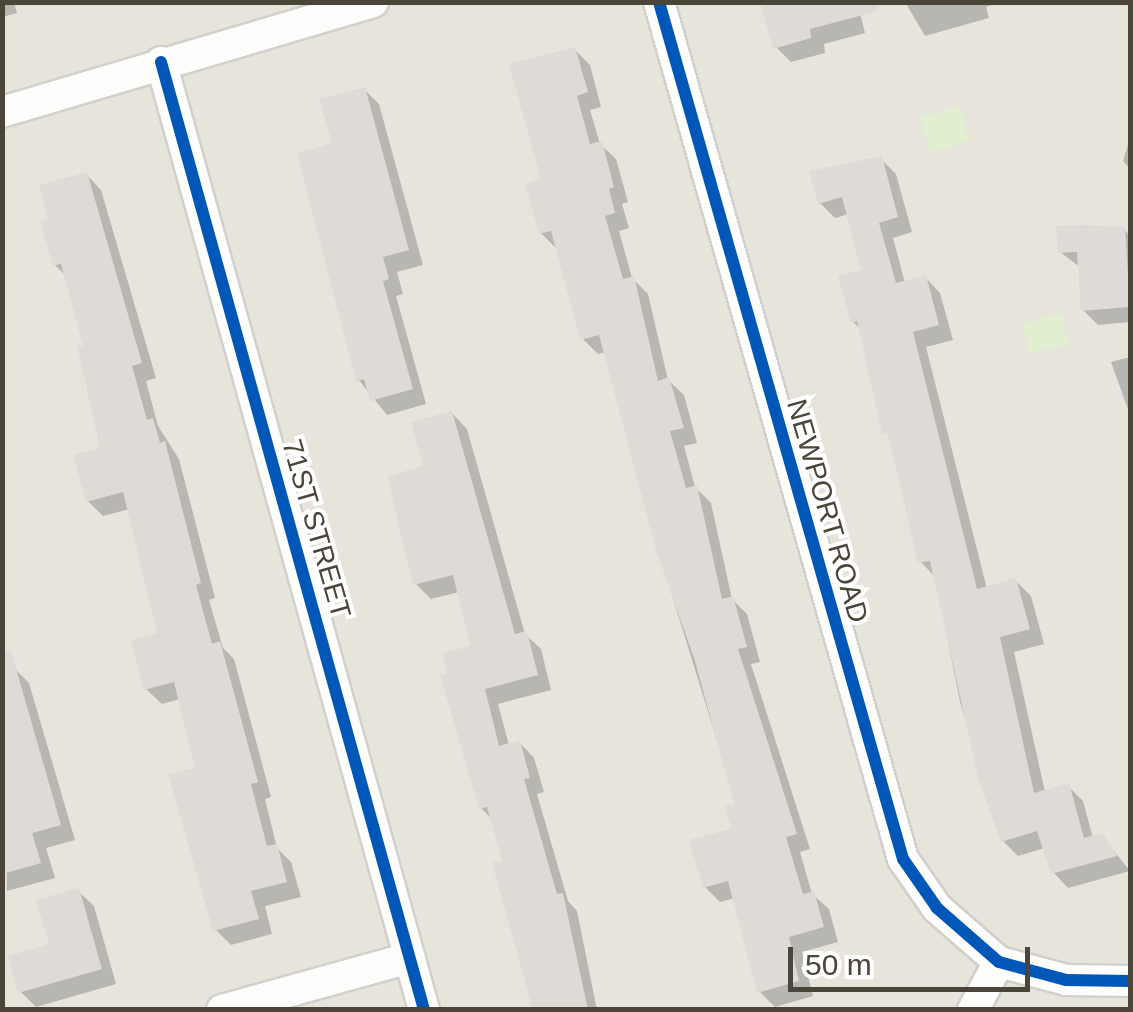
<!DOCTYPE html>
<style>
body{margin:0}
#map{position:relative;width:1133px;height:1012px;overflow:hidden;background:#f4f2ee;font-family:Helvetica,sans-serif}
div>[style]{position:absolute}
.residential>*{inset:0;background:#e7e4dc;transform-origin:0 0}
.green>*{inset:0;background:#e1eecf;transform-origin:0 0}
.shadow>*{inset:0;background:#0003}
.building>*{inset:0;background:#dedbd6}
.roads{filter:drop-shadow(2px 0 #d2d0cb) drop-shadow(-2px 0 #d2d0cb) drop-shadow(0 2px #d2d0cb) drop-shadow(0 -2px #d2d0cb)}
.minor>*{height:30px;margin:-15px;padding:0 15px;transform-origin:15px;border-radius:15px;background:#fdfdfc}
.cycleway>*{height:12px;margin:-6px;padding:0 6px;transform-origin:6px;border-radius:6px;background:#0057b8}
span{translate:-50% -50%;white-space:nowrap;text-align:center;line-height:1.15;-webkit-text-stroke:8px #fff;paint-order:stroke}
.street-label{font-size:28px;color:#4b4439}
.frame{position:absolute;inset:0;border:5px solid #4b4439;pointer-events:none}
.scale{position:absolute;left:788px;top:947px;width:242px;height:45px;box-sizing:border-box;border:5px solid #4b4439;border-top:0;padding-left:12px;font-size:30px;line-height:35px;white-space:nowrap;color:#4b4439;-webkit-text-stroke:8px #fff;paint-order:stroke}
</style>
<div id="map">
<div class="residential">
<i style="left:3px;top:3px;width:1127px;height:1006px"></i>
</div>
<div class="green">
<i style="left:959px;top:106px;width:36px;height:40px;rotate:74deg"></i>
<i style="left:1061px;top:314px;width:31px;height:40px;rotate:77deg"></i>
</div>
<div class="shadow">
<i style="clip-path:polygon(2px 2px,14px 2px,17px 13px,2px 17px)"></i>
<i style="clip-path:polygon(857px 2px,865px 33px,824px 44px,825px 53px,791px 62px,776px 47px)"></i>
<i style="clip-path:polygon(905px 2px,1001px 2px,986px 7px,989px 18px,925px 36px)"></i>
<i style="clip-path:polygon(574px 49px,590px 65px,601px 107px,590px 110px,600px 144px,616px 159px,628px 202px,622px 204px,629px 228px,619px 231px,632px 278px,648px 294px,668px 380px,684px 395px,697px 443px,684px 446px,695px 487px,711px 503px,732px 599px,747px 614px,760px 662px,751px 664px,810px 849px,800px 852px,812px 894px,829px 909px,838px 942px,802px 952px,813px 996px,775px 1007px,760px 992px,735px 898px,720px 902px,705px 887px,734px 830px,737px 805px,658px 550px,606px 352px,598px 354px,583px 339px,556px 248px,541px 233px,544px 181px)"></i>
<i style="clip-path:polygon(364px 89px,379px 104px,423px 265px,397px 272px,403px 294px,396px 296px,426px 404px,387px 415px,358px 379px,335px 145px)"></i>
<i style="clip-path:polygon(1130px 138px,1130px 169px,1123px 161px)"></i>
<i style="clip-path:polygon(881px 159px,896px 174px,912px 232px,893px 238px,905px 283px,925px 277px,940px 293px,953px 340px,926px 347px,987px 589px,1016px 581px,1031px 596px,1044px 644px,1014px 652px,1045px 792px,1068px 786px,1083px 801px,1093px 838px,1101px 835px,1130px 871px,1068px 888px,1053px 872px,1045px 848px,1018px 856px,1003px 841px,960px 702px,935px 577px,921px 562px,862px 330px,853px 322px,864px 272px,849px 214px,835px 218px,820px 203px)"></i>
<i style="clip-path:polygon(86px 174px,101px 190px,156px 378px,146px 381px,158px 426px,179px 459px,215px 598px,209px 600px,223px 648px,234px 659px,271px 797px,265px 799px,277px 848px,291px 862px,301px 897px,265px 906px,272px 934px,231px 945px,216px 930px,198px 769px,180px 699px,162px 704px,146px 689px,160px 635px,130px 509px,103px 516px,88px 501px,102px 450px,86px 348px,67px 277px,55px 265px,52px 220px)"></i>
<i style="clip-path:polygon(1124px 229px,1130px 236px,1130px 322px,1098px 325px,1083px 310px,1080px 267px,1060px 252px)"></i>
<i style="clip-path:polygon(1130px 357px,1130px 415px,1111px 362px)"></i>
<i style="clip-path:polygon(452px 413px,467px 429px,525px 634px,541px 649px,551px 690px,498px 704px,509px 745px,519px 742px,534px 758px,544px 792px,537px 794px,568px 901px,577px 911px,597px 1010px,536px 1010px,505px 862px,494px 821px,481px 808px,450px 675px,473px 647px,459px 592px,431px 599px,416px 584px,426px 468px)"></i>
<i style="clip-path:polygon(14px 668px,29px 683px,75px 840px,46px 848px,55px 878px,7px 891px,2px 671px)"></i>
<i style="clip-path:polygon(78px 891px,94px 906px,116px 984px,36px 1007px,21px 992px)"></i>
</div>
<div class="building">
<i style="clip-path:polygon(760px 2px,877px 2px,878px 11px,810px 29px,811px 38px,773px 49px)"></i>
<i style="clip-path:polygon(575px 47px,588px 92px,577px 96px,590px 144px,602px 141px,614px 187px,609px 189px,615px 213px,605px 216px,623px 279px,634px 276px,658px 381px,669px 377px,684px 428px,670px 431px,686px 488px,697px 485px,722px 599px,733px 596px,747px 647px,738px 649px,797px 834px,786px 837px,803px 894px,814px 891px,824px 927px,789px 937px,799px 981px,757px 993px,728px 881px,703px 888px,689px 840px,731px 829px,725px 806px,734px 804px,695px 661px,656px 550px,599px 335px,580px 340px,551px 231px,539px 234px,525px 184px,541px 179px,509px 64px)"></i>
<i style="clip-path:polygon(365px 87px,409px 250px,383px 257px,389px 279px,383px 281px,413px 389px,370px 401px,364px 379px,356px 381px,297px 153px,332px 143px,319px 99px)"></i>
<i style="clip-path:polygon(882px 156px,898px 217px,879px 223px,896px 283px,926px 275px,939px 325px,913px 332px,977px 589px,1016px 578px,1030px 629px,1000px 637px,1034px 793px,1069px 783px,1084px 838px,1102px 833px,1117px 856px,1051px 874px,1037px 831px,1001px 842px,978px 778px,930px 561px,918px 563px,888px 433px,882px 434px,857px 321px,851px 323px,838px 276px,861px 270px,842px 197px,818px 204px,809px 171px)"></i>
<i style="clip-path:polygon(87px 172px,142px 363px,132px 366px,147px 420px,153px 418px,160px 443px,165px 441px,201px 583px,196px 585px,212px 644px,220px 641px,258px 782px,251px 784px,267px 846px,277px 844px,287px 882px,251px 891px,259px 919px,213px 931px,168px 774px,195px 768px,174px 682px,144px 690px,131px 640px,157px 633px,123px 492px,86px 502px,73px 455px,100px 448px,77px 345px,83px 346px,61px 264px,53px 266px,40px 221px,48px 218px,39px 185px)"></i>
<i style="clip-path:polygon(1083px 225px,1125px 227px,1130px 307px,1081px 311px,1077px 252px,1058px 253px,1056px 226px)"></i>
<i style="clip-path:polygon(452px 411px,515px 634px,527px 631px,538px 675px,485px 689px,499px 746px,520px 740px,530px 778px,524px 779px,557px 894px,563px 893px,588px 1010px,533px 1010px,492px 863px,502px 860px,487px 807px,479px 809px,440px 675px,447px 673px,442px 653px,470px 646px,453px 575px,413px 585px,403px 546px,388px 476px,423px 466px,411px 422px)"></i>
<i style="clip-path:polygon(11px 651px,61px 825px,32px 833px,41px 863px,2px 874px,2px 652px)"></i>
<i style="clip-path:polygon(79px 888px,102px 969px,18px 993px,8px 956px,49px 944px,36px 900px)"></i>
</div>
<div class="roads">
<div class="minor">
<i style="left:659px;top:2px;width:891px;rotate:74.11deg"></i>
<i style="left:903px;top:859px;width:60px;rotate:55.2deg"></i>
<i style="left:937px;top:908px;width:82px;rotate:41.1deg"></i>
<i style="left:999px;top:962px;width:69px;rotate:15deg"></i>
<i style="left:1066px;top:980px;width:64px;rotate:0.9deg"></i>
<i style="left:161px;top:62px;width:984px;rotate:74.49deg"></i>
<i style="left:2px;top:112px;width:387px;rotate:-16.5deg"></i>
<i style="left:222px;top:1010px;width:195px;rotate:-15.5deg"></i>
<i style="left:973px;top:1010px;width:55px;rotate:-61.6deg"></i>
</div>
</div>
<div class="cycleway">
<i style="left:659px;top:2px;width:891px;rotate:74.11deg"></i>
<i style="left:903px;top:859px;width:60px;rotate:55.2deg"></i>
<i style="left:937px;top:908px;width:82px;rotate:41.1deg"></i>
<i style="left:999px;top:962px;width:69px;rotate:15deg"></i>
<i style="left:1066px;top:980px;width:64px;rotate:0.9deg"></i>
<i style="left:161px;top:62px;width:984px;rotate:74.49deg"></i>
</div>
<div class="street-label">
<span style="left:827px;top:511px;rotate:74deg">NEWPORT ROAD</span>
<span style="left:316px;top:529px;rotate:74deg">71ST STREET</span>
</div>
<div class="frame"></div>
<div class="scale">50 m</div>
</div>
